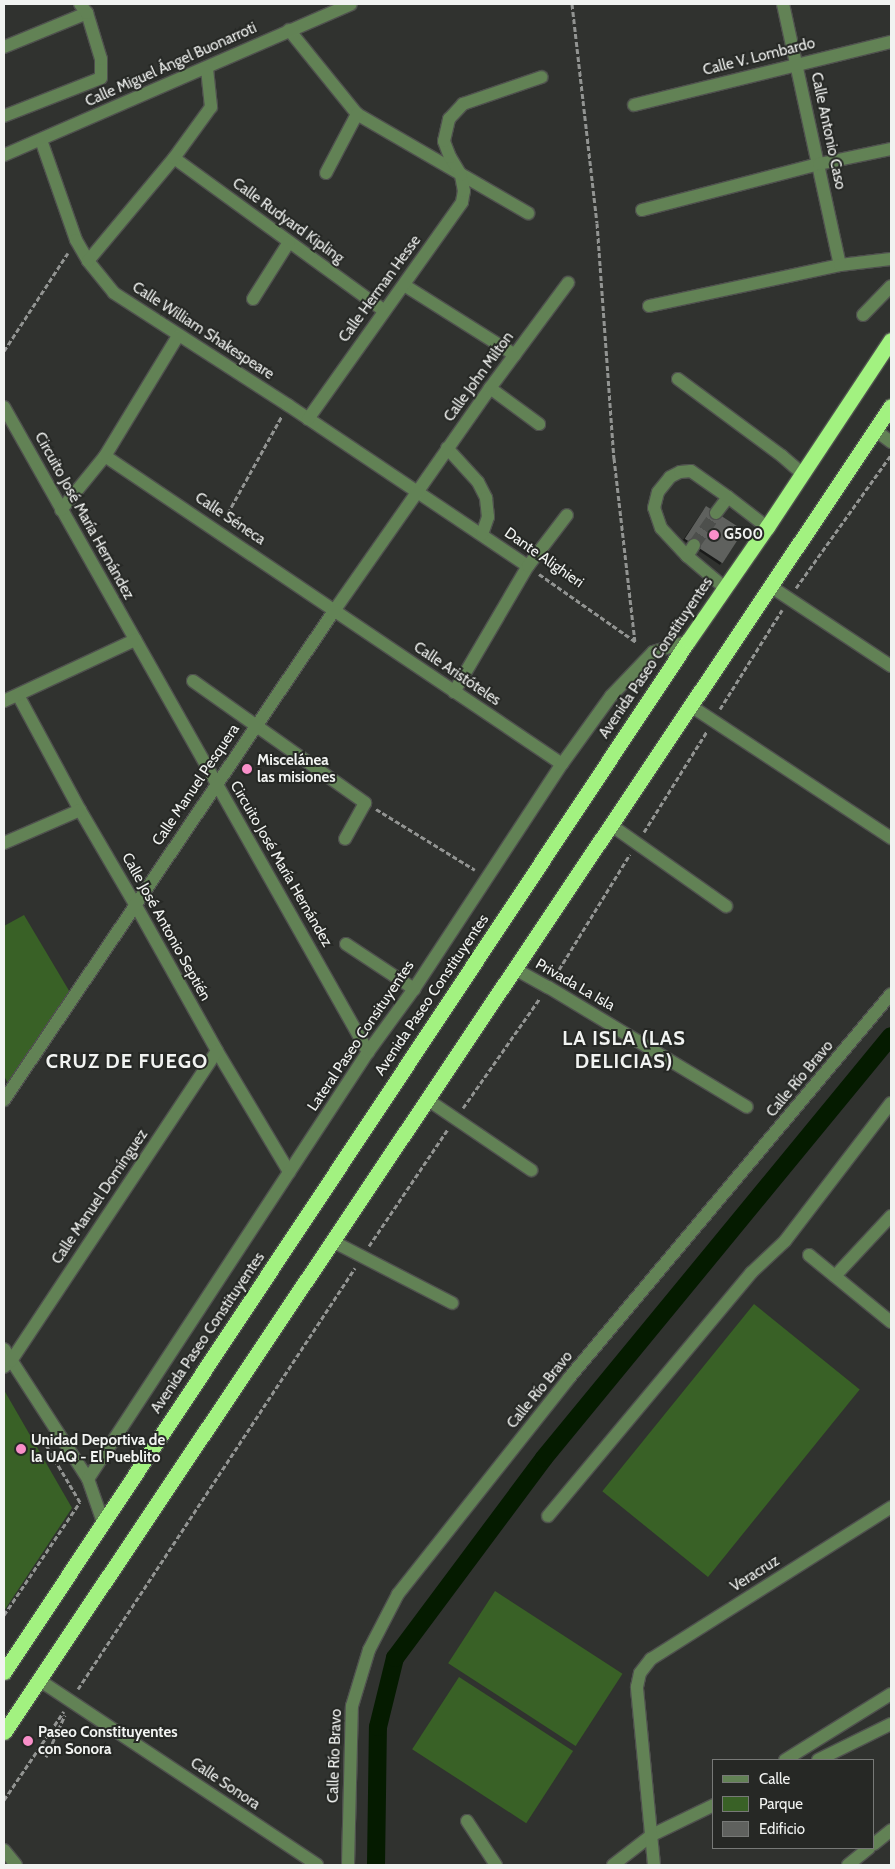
<!DOCTYPE html>
<meta charset="utf-8">
<style>
body{margin:0}
#map{position:relative;width:895px;height:1869px;overflow:hidden;background:#30322f;font-family:Cabin,sans-serif}
div>[style]{position:absolute}
.green>*{inset:0;background:#396126;transform-origin:0 0}
.shadow>*{inset:0;background:#0007}
.canal>*{height:18px;margin:-9px;padding:0 9px;transform-origin:9px;border-radius:9px;background:#051b00}
.building>*{inset:0;background:#5f615e;transform-origin:0 0}
.minor-tunnel>*{height:12px;margin-top:-6px;transform-origin:0;background:repeating-linear-gradient(90deg,#4d4f4c 0 12px,transparent 0 18px)}
.path>*{height:3px;margin-top:-1.5px;transform-origin:0;background:repeating-linear-gradient(90deg,#929492 0 5px,transparent 0 7.5px)}
.roads{filter:drop-shadow(1px 0 #4f514e) drop-shadow(-1px 0 #4f514e) drop-shadow(0 1px #4f514e) drop-shadow(0 -1px #4f514e)}
.minor>*{height:12px;margin:-6px;padding:0 6px;transform-origin:6px;border-radius:6px;background:#628255}
.highway>*{height:15px;margin:-7.5px;padding:0 7.5px;transform-origin:7.5px;border-radius:7.5px;background:#a2f280}
.dots>*{width:14px;height:14px;translate:-50% -50%;box-sizing:border-box;border:2px solid #262825;border-radius:50%}
span{translate:-50% -50%;white-space:nowrap;text-align:center;line-height:1.15;-webkit-text-stroke:4px #262825;paint-order:stroke}
.street-label{font-size:15px;color:#f1f3f1}
.poi-label{font-size:15px;color:#f1f3f1;font-weight:700}
.left{translate:0 -50%;text-align:left}
.district-label{font-size:20px;color:#f1f3f1;font-weight:700;letter-spacing:1px}
.frame{position:absolute;inset:0;border:5px solid #f1f3f1;pointer-events:none}
.legend{position:absolute;left:712px;top:1759px;width:162px;height:90px;box-sizing:border-box;background:#262825;border:1px solid #777977;margin:0;padding:6px 9px;list-style:none;font-size:15px;color:#f1f3f1}
.legend li{display:flex;align-items:center;gap:10px;height:25px}
.legend b{width:25px;border:1px solid #777977}
</style>
<div id="map">
<div class="green">
<i style="clip-path:polygon(24px 915px,71px 994px,9px 1085px,4px 1076px,4px 926px)"></i>
<i style="left:754px;top:1304px;width:136px;height:241px;rotate:39deg"></i>
<i style="clip-path:polygon(4px 1390px,72px 1508px,4px 1611px)"></i>
<i style="left:495px;top:1591px;width:152px;height:86px;rotate:33deg"></i>
<i style="left:459px;top:1677px;width:136px;height:86px;rotate:33deg"></i>
</div>
<div class="shadow">
<i style="clip-path:polygon(704px 509px,721px 563px,720px 565px,683px 540px)"></i>
</div>
<div class="canal">
<i style="left:376px;top:1865px;width:138px;rotate:-89.2deg"></i>
<i style="left:378px;top:1727px;width:71px;rotate:-76.2deg"></i>
<i style="left:395px;top:1658px;width:249px;rotate:-53.3deg"></i>
<i style="left:544px;top:1458px;width:546px;rotate:-50.57deg"></i>
</div>
<div class="building">
<i style="left:706px;top:506px;width:45px;height:39px;rotate:33deg"></i>
</div>
<div class="minor-tunnel">
<i style="left:694px;top:545px;width:39px;rotate:-55deg"></i>
</div>
<div class="path">
<i style="left:572px;top:4px;width:220px;rotate:83.5deg"></i>
<i style="left:597px;top:223px;width:236px;rotate:85.9deg"></i>
<i style="left:614px;top:458px;width:184px;rotate:83.5deg"></i>
<i style="left:4px;top:351px;width:117px;rotate:-56.9deg"></i>
<i style="left:224px;top:520px;width:119px;rotate:-60.9deg"></i>
<i style="left:539px;top:574px;width:118px;rotate:35deg"></i>
<i style="left:796px;top:588px;width:163px;rotate:-54.5deg"></i>
<i style="left:720px;top:709px;width:117px;rotate:-57.9deg"></i>
<i style="left:376px;top:809px;width:116px;rotate:31.6deg"></i>
<i style="left:644px;top:832px;width:119px;rotate:-58deg"></i>
<i style="left:555px;top:976px;width:143px;rotate:-58.4deg"></i>
<i style="left:463px;top:1108px;width:134px;rotate:-55deg"></i>
<i style="left:369px;top:1246px;width:141px;rotate:-56deg"></i>
<i style="left:4px;top:1615px;width:136px;rotate:-56.1deg"></i>
<i style="left:80px;top:1502px;width:69px;rotate:-120.7deg"></i>
<i style="left:78px;top:1689px;width:504px;rotate:-56.66deg"></i>
<i style="left:46px;top:1757px;width:46px;rotate:-65.7deg"></i>
<i style="left:4px;top:1800px;width:107px;rotate:-56deg"></i>
</div>
<div class="roads">
<div class="minor">
<i style="left:783px;top:4px;width:267px;rotate:77.7deg"></i>
<i style="left:289px;top:30px;width:108px;rotate:51deg"></i>
<i style="left:357px;top:114px;width:198px;rotate:30.1deg"></i>
<i style="left:4px;top:47px;width:90px;rotate:-22.3deg"></i>
<i style="left:634px;top:105px;width:265px;rotate:-13.8deg"></i>
<i style="left:4px;top:116px;width:104px;rotate:-21.4deg"></i>
<i style="left:101px;top:78px;width:19px;rotate:-90deg"></i>
<i style="left:101px;top:59px;width:48px;rotate:-106.9deg"></i>
<i style="left:87px;top:13px;width:11px;rotate:-128deg"></i>
<i style="left:41px;top:140px;width:106px;rotate:70.7deg"></i>
<i style="left:76px;top:240px;width:24px;rotate:60deg"></i>
<i style="left:88px;top:261px;width:41px;rotate:50.9deg"></i>
<i style="left:114px;top:293px;width:207px;rotate:32.8deg"></i>
<i style="left:288px;top:405px;width:289px;rotate:33.9deg"></i>
<i style="left:4px;top:155px;width:378px;rotate:-23.5deg"></i>
<i style="left:174px;top:158px;width:258px;rotate:36deg"></i>
<i style="left:326px;top:173px;width:67px;rotate:-62.3deg"></i>
<i style="left:642px;top:210px;width:183px;rotate:-14.6deg"></i>
<i style="left:819px;top:164px;width:74px;rotate:-11.8deg"></i>
<i style="left:88px;top:261px;width:134px;rotate:-50.1deg"></i>
<i style="left:174px;top:158px;width:63px;rotate:-54deg"></i>
<i style="left:211px;top:107px;width:39px;rotate:-96deg"></i>
<i style="left:404px;top:285px;width:131px;rotate:32.2deg"></i>
<i style="left:253px;top:299px;width:67px;rotate:-57.7deg"></i>
<i style="left:649px;top:306px;width:195px;rotate:-12.1deg"></i>
<i style="left:840px;top:265px;width:51px;rotate:-6.7deg"></i>
<i style="left:863px;top:315px;width:40px;rotate:-46deg"></i>
<i style="left:678px;top:379px;width:129px;rotate:36.5deg"></i>
<i style="left:782px;top:456px;width:28px;rotate:41deg"></i>
<i style="left:490px;top:388px;width:61px;rotate:36.3deg"></i>
<i style="left:4px;top:407px;width:741px;rotate:60.56deg"></i>
<i style="left:308px;top:419px;width:266px;rotate:-54.6deg"></i>
<i style="left:462px;top:202px;width:11px;rotate:-80deg"></i>
<i style="left:464px;top:191px;width:16px;rotate:-101deg"></i>
<i style="left:461px;top:175px;width:21px;rotate:-121deg"></i>
<i style="left:450px;top:157px;width:17px;rotate:-111deg"></i>
<i style="left:444px;top:141px;width:23px;rotate:-77deg"></i>
<i style="left:449px;top:119px;width:21px;rotate:-47deg"></i>
<i style="left:463px;top:104px;width:83px;rotate:-18.9deg"></i>
<i style="left:875px;top:430px;width:20px;rotate:37deg"></i>
<i style="left:447px;top:448px;width:46px;rotate:47.6deg"></i>
<i style="left:478px;top:482px;width:18px;rotate:63deg"></i>
<i style="left:486px;top:498px;width:19px;rotate:84deg"></i>
<i style="left:488px;top:517px;width:18px;rotate:109deg"></i>
<i style="left:105px;top:456px;width:551px;rotate:33.98deg"></i>
<i style="left:61px;top:510px;width:70px;rotate:-50.8deg"></i>
<i style="left:105px;top:456px;width:140px;rotate:-58.7deg"></i>
<i style="left:716px;top:513px;width:20px;rotate:-53deg"></i>
<i style="left:728px;top:497px;width:49px;rotate:37.6deg"></i>
<i style="left:694px;top:545px;width:13px;rotate:122deg"></i>
<i style="left:687px;top:556px;width:50px;rotate:40.1deg"></i>
<i style="left:687px;top:556px;width:38px;rotate:-133deg"></i>
<i style="left:661px;top:528px;width:21px;rotate:-109deg"></i>
<i style="left:654px;top:508px;width:16px;rotate:-76deg"></i>
<i style="left:658px;top:492px;width:19px;rotate:-51deg"></i>
<i style="left:670px;top:477px;width:11px;rotate:-27deg"></i>
<i style="left:680px;top:472px;width:11px;rotate:-5deg"></i>
<i style="left:691px;top:471px;width:45px;rotate:35.1deg"></i>
<i style="left:770px;top:586px;width:145px;rotate:33.5deg"></i>
<i style="left:193px;top:681px;width:211px;rotate:35.3deg"></i>
<i style="left:365px;top:803px;width:41px;rotate:119.1deg"></i>
<i style="left:454px;top:692px;width:146px;rotate:-59.6deg"></i>
<i style="left:528px;top:566px;width:64px;rotate:-52.6deg"></i>
<i style="left:18px;top:695px;width:131px;rotate:61.7deg"></i>
<i style="left:80px;top:810px;width:109px;rotate:59.7deg"></i>
<i style="left:135px;top:904px;width:168px;rotate:60.8deg"></i>
<i style="left:217px;top:1051px;width:141px;rotate:59.2deg"></i>
<i style="left:4px;top:701px;width:145px;rotate:-25deg"></i>
<i style="left:691px;top:706px;width:240px;rotate:33.4deg"></i>
<i style="left:611px;top:825px;width:141px;rotate:35.2deg"></i>
<i style="left:4px;top:843px;width:83px;rotate:-23.5deg"></i>
<i style="left:346px;top:944px;width:82px;rotate:33.5deg"></i>
<i style="left:515px;top:969px;width:38px;rotate:29deg"></i>
<i style="left:548px;top:987px;width:232px;rotate:31.1deg"></i>
<i style="left:4px;top:1100px;width:590px;rotate:-55.99deg"></i>
<i style="left:334px;top:611px;width:272px;rotate:-55deg"></i>
<i style="left:490px;top:388px;width:131px;rotate:-53.4deg"></i>
<i style="left:428px;top:1100px;width:125px;rotate:34.2deg"></i>
<i style="left:334px;top:1242px;width:133px;rotate:27.3deg"></i>
<i style="left:809px;top:1255px;width:106px;rotate:39.3deg"></i>
<i style="left:835px;top:1276px;width:82px;rotate:-47deg"></i>
<i style="left:4px;top:1349px;width:155px;rotate:57.1deg"></i>
<i style="left:88px;top:1479px;width:46px;rotate:70.8deg"></i>
<i style="left:4px;top:1367px;width:9px;rotate:-41deg"></i>
<i style="left:11px;top:1361px;width:372px;rotate:-56.4deg"></i>
<i style="left:88px;top:1479px;width:511px;rotate:-56.75deg"></i>
<i style="left:368px;top:1052px;width:78px;rotate:-53.9deg"></i>
<i style="left:414px;top:989px;width:269px;rotate:-56.7deg"></i>
<i style="left:562px;top:764px;width:84px;rotate:-54.2deg"></i>
<i style="left:611px;top:696px;width:61px;rotate:-46.3deg"></i>
<i style="left:653px;top:652px;width:37px;rotate:-17deg"></i>
<i style="left:548px;top:1516px;width:317px;rotate:-50.1deg"></i>
<i style="left:751px;top:1273px;width:47px;rotate:-43.3deg"></i>
<i style="left:785px;top:1241px;width:174px;rotate:-52.5deg"></i>
<i style="left:39px;top:1680px;width:334px;rotate:33.6deg"></i>
<i style="left:785px;top:1760px;width:125px;rotate:-31.9deg"></i>
<i style="left:818px;top:1760px;width:81px;rotate:-26.3deg"></i>
<i style="left:467px;top:1821px;width:53px;rotate:56.6deg"></i>
<i style="left:874px;top:1844px;width:22px;rotate:-39deg"></i>
<i style="left:4px;top:1850px;width:19px;rotate:51deg"></i>
<i style="left:348px;top:1865px;width:159px;rotate:-88.6deg"></i>
<i style="left:352px;top:1706px;width:59px;rotate:-73.1deg"></i>
<i style="left:369px;top:1650px;width:63px;rotate:-62.6deg"></i>
<i style="left:398px;top:1594px;width:275px;rotate:-51.6deg"></i>
<i style="left:569px;top:1378px;width:501px;rotate:-50.02deg"></i>
<i style="left:613px;top:1865px;width:49px;rotate:-37.6deg"></i>
<i style="left:652px;top:1835px;width:69px;rotate:-25.8deg"></i>
<i style="left:654px;top:1865px;width:179px;rotate:-95.5deg"></i>
<i style="left:637px;top:1687px;width:14px;rotate:-78deg"></i>
<i style="left:640px;top:1673px;width:18px;rotate:-52deg"></i>
<i style="left:651px;top:1659px;width:284px;rotate:-32.3deg"></i>
<i style="left:848px;top:1865px;width:27px;rotate:-39deg"></i>
</div>
<div class="highway">
<i style="left:4px;top:1672px;width:1237px;rotate:-56.44deg"></i>
<i style="left:688px;top:641px;width:139px;rotate:-55.3deg"></i>
<i style="left:767px;top:527px;width:224px;rotate:-56.5deg"></i>
<i style="left:4px;top:1732px;width:1595px;rotate:-56.22deg"></i>
</div>
</div>
<div class="dots">
<i style="left:714px;top:535px;background:#f98fc9"></i>
<i style="left:247px;top:769px;background:#f98fc9"></i>
<i style="left:21px;top:1449px;background:#f98fc9"></i>
<i style="left:28px;top:1741px;background:#f98fc9"></i>
</div>
<div class="street-label">
<span style="left:759px;top:57px;rotate:-14deg">Calle V. Lombardo</span>
<span style="left:171px;top:65px;rotate:-24deg">Calle Miguel Ángel Buonarroti</span>
<span style="left:828px;top:131px;rotate:78deg">Calle Antonio Caso</span>
<span style="left:288px;top:221px;rotate:36deg">Calle Rudyard Kipling</span>
<span style="left:380px;top:289px;rotate:-54deg">Calle Herman Hesse</span>
<span style="left:203px;top:331px;rotate:33deg">Calle William Shakespeare</span>
<span style="left:479px;top:377px;rotate:-54deg">Calle John Milton</span>
<span style="left:84px;top:516px;rotate:61deg">Circuito José María Hernández</span>
<span style="left:230px;top:519px;rotate:34deg">Calle Séneca</span>
<span style="left:544px;top:558px;rotate:35deg">Dante Alighieri</span>
<span style="left:656px;top:658px;rotate:-56deg">Avenida Paseo Constituyentes</span>
<span style="left:457px;top:674px;rotate:34deg">Calle Aristóteles</span>
<span style="left:196px;top:785px;rotate:-56deg">Calle Manuel Pesquera</span>
<span style="left:281px;top:864px;rotate:60deg">Circuito José María Hernández</span>
<span style="left:166px;top:927px;rotate:61deg">Calle José Antonio Septién</span>
<span style="left:575px;top:985px;rotate:30deg">Privada La Isla</span>
<span style="left:432px;top:995px;rotate:-56deg">Avenida Paseo Constituyentes</span>
<span style="left:361px;top:1036px;rotate:-56deg">Lateral Paseo Consituyentes</span>
<span style="left:800px;top:1079px;rotate:-50deg">Calle Río Bravo</span>
<span style="left:100px;top:1197px;rotate:-56deg">Calle Manuel Domínguez</span>
<span style="left:208px;top:1333px;rotate:-56deg">Avenida Paseo Constituyentes</span>
<span style="left:540px;top:1390px;rotate:-51deg">Calle Río Bravo</span>
<span style="left:755px;top:1574px;rotate:-32deg">Veracruz</span>
<span style="left:335px;top:1756px;rotate:-88deg">Calle Río Bravo</span>
<span style="left:225px;top:1784px;rotate:34deg">Calle Sonora</span>
</div>
<div class="poi-label">
<span class="left" style="left:724px;top:535px">G500</span>
<span class="left" style="left:257px;top:769px">Miscelánea<br>las misiones</span>
<span class="left" style="left:31px;top:1449px">Unidad Deportiva de<br>la UAQ - El Pueblito</span>
<span class="left" style="left:38px;top:1741px">Paseo Constituyentes<br>con Sonora</span>
</div>
<div class="district-label">
<span style="left:624px;top:1050px">LA ISLA (LAS<br>DELICIAS)</span>
<span style="left:127px;top:1061px">CRUZ DE FUEGO</span>
</div>
<div class="frame"></div>
<ul class="legend">
<li><b style="height:6px;background:#628255"></b>Calle</li>
<li><b style="height:14px;background:#396126"></b>Parque</li>
<li><b style="height:14px;background:#5f615e"></b>Edificio</li>
</ul>
</div>
